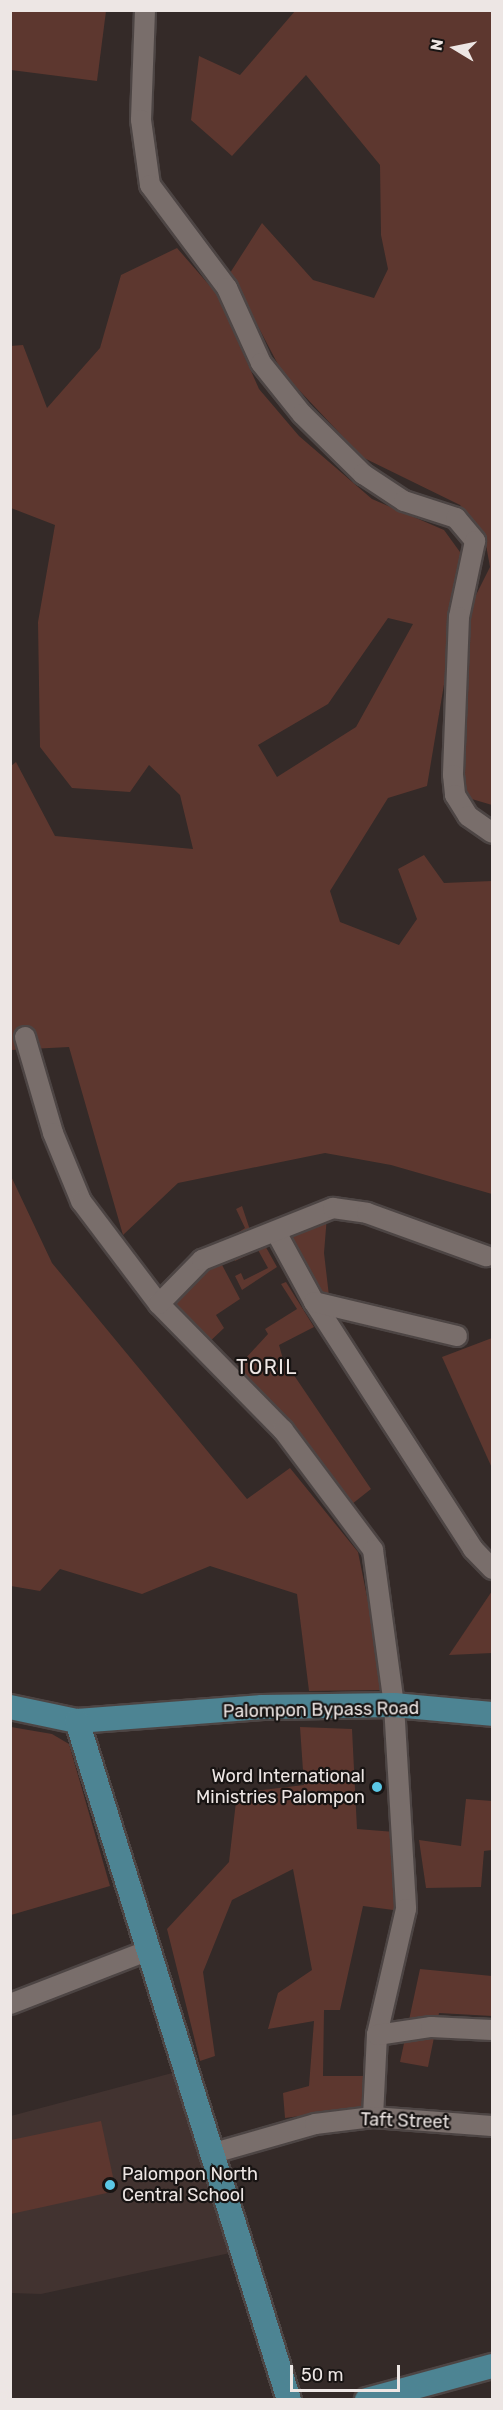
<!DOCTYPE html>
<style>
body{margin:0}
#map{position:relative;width:503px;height:2410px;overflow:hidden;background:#342a28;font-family:Rubik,sans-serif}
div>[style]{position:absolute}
.built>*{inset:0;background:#423330}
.green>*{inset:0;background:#5d372f}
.roads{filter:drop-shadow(2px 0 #4d4544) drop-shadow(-2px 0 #4d4544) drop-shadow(0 2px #4d4544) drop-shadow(0 -2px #4d4544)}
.minor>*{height:20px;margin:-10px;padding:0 10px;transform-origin:10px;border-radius:10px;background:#796e6b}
.major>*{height:24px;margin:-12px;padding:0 12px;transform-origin:12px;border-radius:12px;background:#4d8493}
.dots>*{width:16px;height:16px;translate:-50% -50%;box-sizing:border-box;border:3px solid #181413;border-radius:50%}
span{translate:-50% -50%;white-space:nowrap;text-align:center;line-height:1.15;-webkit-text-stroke:4.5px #181413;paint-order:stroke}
.street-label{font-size:18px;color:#ede6e4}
.poi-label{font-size:18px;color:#ede6e4}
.right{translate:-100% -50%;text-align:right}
.left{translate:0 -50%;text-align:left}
.neighbourhood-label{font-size:20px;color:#ede6e4;letter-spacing:1.5px}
.frame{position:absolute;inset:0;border:12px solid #ede6e4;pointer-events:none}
.north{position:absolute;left:425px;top:18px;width:60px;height:60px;-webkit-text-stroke:4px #181413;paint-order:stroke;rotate:280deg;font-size:16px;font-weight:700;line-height:24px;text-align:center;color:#ede6e4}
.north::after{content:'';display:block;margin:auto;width:21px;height:27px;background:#ede6e4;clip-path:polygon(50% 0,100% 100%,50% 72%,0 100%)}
.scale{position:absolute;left:290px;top:2365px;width:110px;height:27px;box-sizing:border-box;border:3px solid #ede6e4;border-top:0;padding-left:8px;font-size:18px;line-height:21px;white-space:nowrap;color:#ede6e4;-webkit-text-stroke:4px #181413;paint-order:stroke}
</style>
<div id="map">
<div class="built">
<i style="clip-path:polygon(176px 2072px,230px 2253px,41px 2294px,11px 2293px,11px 2116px)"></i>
</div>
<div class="green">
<i style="clip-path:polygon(11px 10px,106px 11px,97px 81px,11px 70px)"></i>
<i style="clip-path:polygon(295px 11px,492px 11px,492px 805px,465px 797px,458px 731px,465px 617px,490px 567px,484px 534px,460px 505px,362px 457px,282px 372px,230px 273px,262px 223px,313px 280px,374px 298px,388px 269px,381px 235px,380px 165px,306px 75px,232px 156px,191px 120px,199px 56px,240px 75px)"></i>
<i style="clip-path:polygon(evenodd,177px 248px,217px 294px,259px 389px,299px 436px,372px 499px,444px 530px,465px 559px,427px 786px,388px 798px,330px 891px,340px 922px,399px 945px,417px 919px,398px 869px,424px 855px,444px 883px,492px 881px,492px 1194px,391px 1165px,325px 1153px,178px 1183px,123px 1235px,69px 1047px,11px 1050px,11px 766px,16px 762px,55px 836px,193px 849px,180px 795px,149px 765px,130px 792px,72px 788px,40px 747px,38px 622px,55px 525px,11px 508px,10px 346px,23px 345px,47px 408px,100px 348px,121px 275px,177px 248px,388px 618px,413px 624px,356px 727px,277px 777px,258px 745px,328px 704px,388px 618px)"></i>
<i style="clip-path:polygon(10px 1174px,52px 1263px,247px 1499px,290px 1468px,358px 1552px,380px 1661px,381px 1690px,309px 1691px,297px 1594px,210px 1566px,142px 1594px,60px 1569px,40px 1591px,11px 1586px)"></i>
<i style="clip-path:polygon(242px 1206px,250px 1230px,221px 1244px,245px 1228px,236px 1209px)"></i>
<i style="clip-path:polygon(327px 1216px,324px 1253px,329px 1296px,315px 1294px,285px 1239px,288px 1231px)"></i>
<i style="clip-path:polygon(263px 1242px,277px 1267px,242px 1290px,235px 1276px,241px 1273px,244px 1280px,268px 1268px,258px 1250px,235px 1261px,233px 1255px)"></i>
<i style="clip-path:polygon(221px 1263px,240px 1299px,216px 1315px,224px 1328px,204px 1347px,171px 1308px,200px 1272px)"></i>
<i style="clip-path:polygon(286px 1282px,314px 1327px,279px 1345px,283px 1359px,371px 1489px,347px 1508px,232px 1373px,268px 1334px,265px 1329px,297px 1309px,281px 1284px)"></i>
<i style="clip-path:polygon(492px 1338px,492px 1468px,442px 1357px)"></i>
<i style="clip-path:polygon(492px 1591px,492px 1653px,449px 1655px)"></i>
<i style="clip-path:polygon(11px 1727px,52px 1734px,69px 1744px,110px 1886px,11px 1915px)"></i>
<i style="clip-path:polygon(300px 1727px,352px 1729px,357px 1829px,395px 1832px,401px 1911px,363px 1906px,340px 2010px,324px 2010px,323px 2076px,369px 2076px,367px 2107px,285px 2118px,283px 2093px,309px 2086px,314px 2021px,268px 2029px,278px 1993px,312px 1970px,293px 1869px,232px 1900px,203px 1972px,215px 2056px,200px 2061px,167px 1929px,229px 1862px,237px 1793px,304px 1785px)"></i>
<i style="clip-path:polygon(466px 1799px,492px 1801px,492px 1850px,484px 1851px,481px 1887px,426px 1888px,419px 1840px,461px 1846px)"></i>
<i style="clip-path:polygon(420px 1969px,492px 1976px,492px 2016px,439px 2013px,428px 2067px,400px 2062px)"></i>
<i style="clip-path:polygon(101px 2121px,116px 2191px,11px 2214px,11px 2140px)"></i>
</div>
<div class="roads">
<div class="minor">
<i style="left:145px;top:10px;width:110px;rotate:92.1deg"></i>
<i style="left:141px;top:120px;width:66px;rotate:82.1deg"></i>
<i style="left:150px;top:185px;width:129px;rotate:53.2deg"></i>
<i style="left:227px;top:288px;width:82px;rotate:65.6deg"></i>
<i style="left:261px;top:363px;width:65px;rotate:51.2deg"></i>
<i style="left:302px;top:414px;width:86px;rotate:44.5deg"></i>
<i style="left:363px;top:474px;width:49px;rotate:33.4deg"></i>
<i style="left:404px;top:501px;width:55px;rotate:18.1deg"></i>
<i style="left:456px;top:518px;width:30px;rotate:50deg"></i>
<i style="left:475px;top:541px;width:78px;rotate:101.9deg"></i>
<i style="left:459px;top:617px;width:158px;rotate:92.2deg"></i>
<i style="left:453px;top:775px;width:20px;rotate:84deg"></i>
<i style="left:455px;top:795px;width:25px;rotate:58deg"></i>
<i style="left:468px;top:816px;width:29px;rotate:35deg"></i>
<i style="left:25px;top:1037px;width:100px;rotate:73.7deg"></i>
<i style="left:53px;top:1133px;width:74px;rotate:67.6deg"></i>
<i style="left:81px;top:1201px;width:129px;rotate:52.9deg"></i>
<i style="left:159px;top:1304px;width:177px;rotate:45.5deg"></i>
<i style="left:283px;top:1430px;width:150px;rotate:53.1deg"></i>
<i style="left:373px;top:1550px;width:156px;rotate:82.3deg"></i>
<i style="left:394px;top:1705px;width:204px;rotate:86.6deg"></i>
<i style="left:406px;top:1909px;width:129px;rotate:103deg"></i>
<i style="left:377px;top:2035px;width:82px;rotate:92.8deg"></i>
<i style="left:277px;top:1234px;width:77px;rotate:61.4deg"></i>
<i style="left:314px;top:1302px;width:294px;rotate:57.2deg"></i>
<i style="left:473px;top:1549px;width:28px;rotate:46deg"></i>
<i style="left:314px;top:1302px;width:147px;rotate:13.4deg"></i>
<i style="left:159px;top:1304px;width:62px;rotate:-45.7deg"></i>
<i style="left:202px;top:1260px;width:141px;rotate:-21.7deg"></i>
<i style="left:333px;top:1208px;width:34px;rotate:8deg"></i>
<i style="left:367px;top:1213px;width:127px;rotate:19.9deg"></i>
<i style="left:10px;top:2004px;width:149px;rotate:-21.2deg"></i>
<i style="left:377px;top:2035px;width:55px;rotate:-8.4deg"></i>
<i style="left:431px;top:2027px;width:61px;rotate:2.8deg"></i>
<i style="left:214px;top:2153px;width:105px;rotate:-16deg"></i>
<i style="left:315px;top:2124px;width:58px;rotate:-6.9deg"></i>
<i style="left:373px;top:2117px;width:119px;rotate:4.3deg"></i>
</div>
<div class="major">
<i style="left:10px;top:1707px;width:68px;rotate:11.8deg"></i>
<i style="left:77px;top:1721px;width:186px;rotate:-4.3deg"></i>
<i style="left:262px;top:1707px;width:132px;rotate:-0.9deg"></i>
<i style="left:394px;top:1705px;width:98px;rotate:5.2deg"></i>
<i style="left:77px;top:1721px;width:711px;rotate:72.66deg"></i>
<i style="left:367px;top:2400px;width:130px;rotate:-15.2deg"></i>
</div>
</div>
<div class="dots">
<i style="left:377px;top:1787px;background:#5bc8e6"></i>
<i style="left:110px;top:2185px;background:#5bc8e6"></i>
</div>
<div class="street-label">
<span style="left:321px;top:1710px;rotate:-1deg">Palompon Bypass Road</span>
<span style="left:405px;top:2121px;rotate:2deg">Taft Street</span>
</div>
<div class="poi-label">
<span class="right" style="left:365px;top:1787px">Word International<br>Ministries Palompon</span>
<span class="left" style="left:122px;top:2185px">Palompon North<br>Central School</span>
</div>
<div class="neighbourhood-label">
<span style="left:267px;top:1367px">TORIL</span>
</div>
<div class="frame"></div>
<div class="north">N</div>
<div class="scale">50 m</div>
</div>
